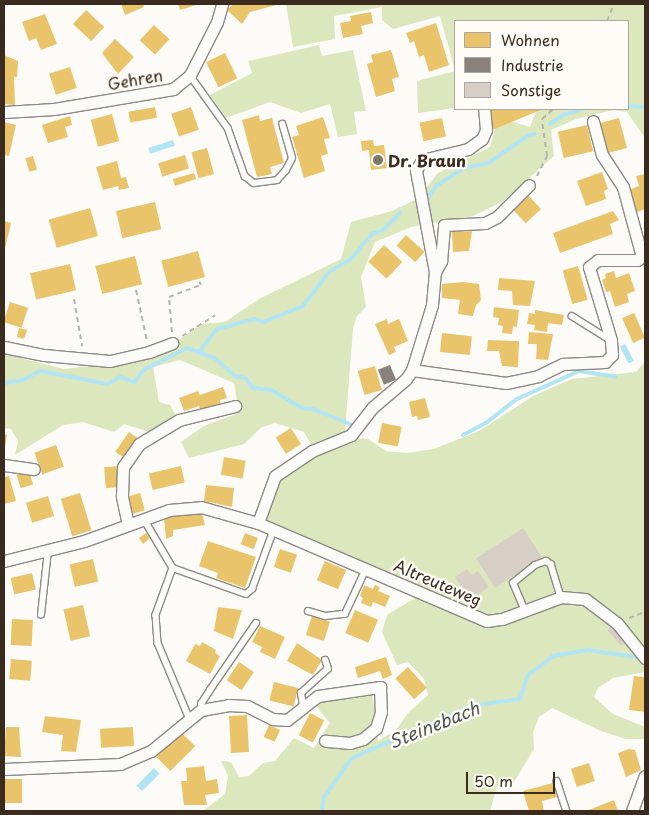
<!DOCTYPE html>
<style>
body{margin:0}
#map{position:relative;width:649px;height:815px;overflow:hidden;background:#fcfbf8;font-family:"Playpen Sans",sans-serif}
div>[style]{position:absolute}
.green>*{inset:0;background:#dce7bd}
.water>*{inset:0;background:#b2e5f4;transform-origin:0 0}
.homes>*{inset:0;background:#e9c46a;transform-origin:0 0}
.industry>*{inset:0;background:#8a817c;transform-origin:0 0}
.stream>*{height:4px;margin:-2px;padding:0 2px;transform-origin:2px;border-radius:2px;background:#b2e5f4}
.building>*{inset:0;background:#d7cfc6;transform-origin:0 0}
.path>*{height:2px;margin-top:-1px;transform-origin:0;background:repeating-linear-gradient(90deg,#b6b4b1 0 5px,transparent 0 9px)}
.roads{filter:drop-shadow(1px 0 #8d8985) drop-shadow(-1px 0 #8d8985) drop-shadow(0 1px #8d8985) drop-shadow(0 -1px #8d8985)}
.service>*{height:5.5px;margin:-2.75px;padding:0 2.75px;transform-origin:2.75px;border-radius:2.75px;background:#fbfbf9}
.minor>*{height:11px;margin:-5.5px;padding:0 5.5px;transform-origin:5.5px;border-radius:5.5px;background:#fbfbf9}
.dots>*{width:14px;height:14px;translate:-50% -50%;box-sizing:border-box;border:2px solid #fdfcf7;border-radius:50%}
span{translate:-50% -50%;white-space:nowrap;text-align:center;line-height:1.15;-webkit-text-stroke:5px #fdfcf7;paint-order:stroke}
.street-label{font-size:16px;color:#3b2a1e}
.poi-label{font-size:16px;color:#3b2a1e;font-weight:700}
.left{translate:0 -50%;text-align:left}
.water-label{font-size:18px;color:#515653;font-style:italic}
.frame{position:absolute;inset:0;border:5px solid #3b2a1e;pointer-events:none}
.legend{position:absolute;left:454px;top:20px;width:175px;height:90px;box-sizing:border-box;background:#fdfcf7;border:1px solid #afa8a0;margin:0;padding:6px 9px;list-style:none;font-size:15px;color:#3b2a1e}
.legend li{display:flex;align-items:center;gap:10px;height:25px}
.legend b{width:25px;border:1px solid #afa8a0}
.scale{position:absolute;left:466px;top:772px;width:89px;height:22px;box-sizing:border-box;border:2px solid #3b2a1e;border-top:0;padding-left:6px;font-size:15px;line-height:18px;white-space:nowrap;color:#3b2a1e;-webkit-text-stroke:4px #fdfcf7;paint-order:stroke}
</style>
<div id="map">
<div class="green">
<i style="clip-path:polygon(286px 4px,645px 4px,645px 138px,627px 112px,614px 110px,576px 119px,551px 130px,554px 156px,502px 202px,473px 216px,411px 227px,375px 242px,361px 277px,366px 307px,357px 316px,353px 328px,345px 432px,312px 446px,304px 432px,275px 423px,262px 427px,244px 444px,189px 458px,181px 442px,204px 426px,236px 414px,237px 401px,234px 383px,180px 360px,153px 367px,159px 402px,170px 405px,177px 417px,149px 432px,124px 424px,114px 432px,83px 422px,63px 425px,15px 455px,18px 441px,11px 429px,4px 428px,4px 350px,24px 359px,64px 369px,116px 363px,169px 347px,201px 324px,225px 322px,259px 299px,341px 259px,351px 222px,392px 211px,417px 199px,438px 173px,490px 147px,498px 117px,530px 127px,537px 109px,628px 109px,628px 21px,455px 21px,455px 70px,440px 16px,393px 29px,382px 20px,382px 7px,334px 16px,335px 39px,293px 47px)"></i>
<i style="clip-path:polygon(319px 45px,322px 56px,353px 50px,366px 111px,354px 112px,357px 134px,338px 137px,330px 104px,301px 113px,270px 102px,226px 118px,210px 95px,252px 73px,248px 61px)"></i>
<i style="clip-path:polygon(455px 71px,455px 108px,418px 113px,417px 81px)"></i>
<i style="clip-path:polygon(645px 362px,645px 672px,613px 678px,598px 688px,594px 697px,613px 714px,645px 727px,645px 739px,626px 739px,601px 731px,552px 708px,539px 717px,533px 732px,534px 749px,511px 787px,497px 786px,490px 811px,203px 811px,225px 794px,228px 776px,221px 761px,231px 762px,239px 777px,249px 776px,263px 763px,275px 761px,294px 738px,314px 748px,330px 723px,315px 705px,343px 694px,372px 691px,378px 741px,396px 730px,408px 713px,428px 695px,424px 679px,408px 662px,397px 665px,382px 632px,387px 615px,420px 595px,265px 520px,278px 481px,315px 453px,355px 438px,368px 439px,386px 451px,406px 453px,434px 449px,479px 431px,533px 396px,572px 379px,636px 372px)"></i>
</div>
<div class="water">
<i style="left:173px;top:140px;width:6px;height:26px;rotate:72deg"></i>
<i style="left:625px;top:344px;width:19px;height:6px;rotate:62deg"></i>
<i style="left:154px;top:768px;width:8px;height:25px;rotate:45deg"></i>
</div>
<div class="homes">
<i style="clip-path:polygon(121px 4px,143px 4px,144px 7px,125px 15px)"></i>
<i style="clip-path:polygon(178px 4px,199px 4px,180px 10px)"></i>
<i style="clip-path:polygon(233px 4px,280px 4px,250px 12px,242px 24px,227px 10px)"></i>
<i style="left:86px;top:10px;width:25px;height:19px;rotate:43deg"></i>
<i style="clip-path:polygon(371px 12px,373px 23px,361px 26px,363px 34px,343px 38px,340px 23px,351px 21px,350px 16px)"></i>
<i style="clip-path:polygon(45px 14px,57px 44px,41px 50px,36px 38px,29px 41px,22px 22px)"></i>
<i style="clip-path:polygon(436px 23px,449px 65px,429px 72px,424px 55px,419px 57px,414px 41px,410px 43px,406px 33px)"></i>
<i style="left:154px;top:25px;width:21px;height:21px;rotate:43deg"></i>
<i style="clip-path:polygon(115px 39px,134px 57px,118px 74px,102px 53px)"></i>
<i style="clip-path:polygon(391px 50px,399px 77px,392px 79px,395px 91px,376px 97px,367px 64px,373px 62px,371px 55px)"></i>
<i style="left:225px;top:53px;width:28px;height:21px;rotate:64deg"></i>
<i style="clip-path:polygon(4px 55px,18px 61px,17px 77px,14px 77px,15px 105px,4px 104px)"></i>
<i style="left:70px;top:67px;width:22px;height:22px;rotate:72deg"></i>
<i style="left:155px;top:107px;width:11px;height:27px;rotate:80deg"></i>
<i style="left:191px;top:107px;width:24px;height:21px;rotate:71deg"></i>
<i style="clip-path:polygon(487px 109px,543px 109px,490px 131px)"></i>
<i style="left:112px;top:114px;width:28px;height:22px;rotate:75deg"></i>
<i style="clip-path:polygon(259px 115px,260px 121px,272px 118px,284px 163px,270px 167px,272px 174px,257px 177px,242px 120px)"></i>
<i style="clip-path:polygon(70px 116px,72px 125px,65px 127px,68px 137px,48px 143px,42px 125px)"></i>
<i style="clip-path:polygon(323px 117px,330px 138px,324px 139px,328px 154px,321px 156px,325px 171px,304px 178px,292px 137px,299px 135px,296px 126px)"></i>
<i style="left:442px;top:118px;width:19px;height:23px;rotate:78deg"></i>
<i style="left:619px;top:118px;width:31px;height:20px;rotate:75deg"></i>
<i style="clip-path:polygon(4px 122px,16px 125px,9px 156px,4px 155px)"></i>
<i style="left:587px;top:125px;width:27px;height:30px;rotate:77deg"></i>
<i style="clip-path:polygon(373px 140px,374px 146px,384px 145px,387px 168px,371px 170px,369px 150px,362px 151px,361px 141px)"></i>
<i style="left:207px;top:148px;width:27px;height:16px;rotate:75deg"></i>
<i style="left:185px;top:155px;width:14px;height:28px;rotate:73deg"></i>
<i style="left:33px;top:156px;width:14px;height:8px;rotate:73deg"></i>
<i style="clip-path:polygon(117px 161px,121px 178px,126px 177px,129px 188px,119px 190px,118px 186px,103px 190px,96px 167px)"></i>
<i style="clip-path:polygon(602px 172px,608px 189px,604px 191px,606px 199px,586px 206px,577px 181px)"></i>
<i style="clip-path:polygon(194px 173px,196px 179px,175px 186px,173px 179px)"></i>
<i style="clip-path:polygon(645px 174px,645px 209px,635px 213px,628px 190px,639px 186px,636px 176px)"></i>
<i style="left:528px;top:195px;width:19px;height:21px;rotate:47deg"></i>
<i style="left:155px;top:202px;width:28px;height:40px;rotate:77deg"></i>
<i style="left:90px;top:208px;width:29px;height:43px;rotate:74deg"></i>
<i style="clip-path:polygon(613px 211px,619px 220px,610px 224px,613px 234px,560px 253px,553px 233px)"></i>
<i style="clip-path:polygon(4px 221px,11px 223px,4px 252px)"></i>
<i style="clip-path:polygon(472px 231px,469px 251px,453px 252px,452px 232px)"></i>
<i style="left:406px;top:235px;width:25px;height:14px;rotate:42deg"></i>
<i style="left:384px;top:245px;width:25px;height:23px;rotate:43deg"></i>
<i style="left:198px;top:251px;width:27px;height:38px;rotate:75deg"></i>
<i style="left:135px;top:256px;width:29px;height:41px;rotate:76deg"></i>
<i style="left:70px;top:264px;width:27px;height:41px;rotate:77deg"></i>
<i style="left:578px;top:266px;width:35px;height:16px;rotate:74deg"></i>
<i style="clip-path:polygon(614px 271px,616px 278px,629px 273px,635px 291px,627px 294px,629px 302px,615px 307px,610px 291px,606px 292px,602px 280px,606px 278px,605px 274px)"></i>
<i style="clip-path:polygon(499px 278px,535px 281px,530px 306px,513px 305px,512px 291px,498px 290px)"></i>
<i style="clip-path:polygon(463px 282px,479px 284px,481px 300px,476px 305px,473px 316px,458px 314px,460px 300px,442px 298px,442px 284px)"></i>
<i style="left:10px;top:302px;width:19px;height:21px;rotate:18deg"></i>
<i style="clip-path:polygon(494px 307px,519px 310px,517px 327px,513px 326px,512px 334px,502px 333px,503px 326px,498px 325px,499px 318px,493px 317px)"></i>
<i style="clip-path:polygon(535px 310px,564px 315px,562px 325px,548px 323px,547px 332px,534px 330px,535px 325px,527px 324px,529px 313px,535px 314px)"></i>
<i style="left:634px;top:313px;width:27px;height:13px;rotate:66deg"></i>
<i style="clip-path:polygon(387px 319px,388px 324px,399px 319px,408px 341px,394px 347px,396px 352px,389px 355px,375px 324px)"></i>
<i style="clip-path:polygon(19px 328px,27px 330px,24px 339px,17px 337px)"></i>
<i style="clip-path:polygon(529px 332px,553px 334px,548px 360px,536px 359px,537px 344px,528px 344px)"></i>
<i style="left:442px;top:333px;width:30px;height:19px;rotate:6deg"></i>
<i style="clip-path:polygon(488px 340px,519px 341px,518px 367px,502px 366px,499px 351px,487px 351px)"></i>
<i style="left:375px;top:366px;width:25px;height:18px;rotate:74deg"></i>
<i style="clip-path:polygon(223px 387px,227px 398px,220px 400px,221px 405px,201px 412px,199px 406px,184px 411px,179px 398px,198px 391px,200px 395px)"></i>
<i style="clip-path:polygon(425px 398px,430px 417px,418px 420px,417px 416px,412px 417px,409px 402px)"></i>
<i style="left:382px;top:423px;width:20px;height:20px;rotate:11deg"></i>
<i style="left:291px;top:428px;width:19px;height:18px;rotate:58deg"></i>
<i style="left:129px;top:432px;width:12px;height:24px;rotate:35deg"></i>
<i style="clip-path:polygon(4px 434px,7px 435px,5px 447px,4px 447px)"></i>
<i style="left:56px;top:445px;width:23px;height:23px;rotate:70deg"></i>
<i style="left:224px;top:457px;width:22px;height:18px;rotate:10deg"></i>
<i style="left:118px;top:466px;width:21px;height:14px;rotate:85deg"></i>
<i style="left:181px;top:466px;width:17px;height:33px;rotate:77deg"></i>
<i style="left:29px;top:471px;width:14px;height:13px;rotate:73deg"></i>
<i style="clip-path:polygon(9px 476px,16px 501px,4px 504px,4px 477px)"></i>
<i style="clip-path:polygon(206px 485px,234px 488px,232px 507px,204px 501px)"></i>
<i style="left:80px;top:493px;width:39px;height:20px;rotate:73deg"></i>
<i style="left:140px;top:493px;width:18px;height:16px;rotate:74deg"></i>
<i style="left:48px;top:496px;width:21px;height:23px;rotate:73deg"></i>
<i style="clip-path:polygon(192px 513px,202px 514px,205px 525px,173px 530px,173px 536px,166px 539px,164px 517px)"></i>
<i style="clip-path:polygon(146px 533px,150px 538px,143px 544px,139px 538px)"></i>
<i style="left:245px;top:533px;width:14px;height:12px;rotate:21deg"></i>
<i style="clip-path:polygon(208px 541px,256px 557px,245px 588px,216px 578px,218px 573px,199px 566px)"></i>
<i style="left:280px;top:549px;width:18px;height:19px;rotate:19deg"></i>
<i style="left:93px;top:559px;width:23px;height:24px;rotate:77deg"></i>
<i style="left:325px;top:561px;width:23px;height:21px;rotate:23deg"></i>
<i style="left:32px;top:573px;width:17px;height:22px;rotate:77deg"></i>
<i style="clip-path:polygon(364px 585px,373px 589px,375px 585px,380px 587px,378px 591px,390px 596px,385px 607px,373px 602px,371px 607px,361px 603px,363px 598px,360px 596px)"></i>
<i style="left:83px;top:605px;width:32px;height:20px;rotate:77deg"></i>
<i style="clip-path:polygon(218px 607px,242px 610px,233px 639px,214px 631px)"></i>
<i style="left:355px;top:610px;width:25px;height:25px;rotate:23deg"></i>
<i style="left:312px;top:616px;width:19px;height:20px;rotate:18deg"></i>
<i style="left:12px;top:619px;width:21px;height:26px;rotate:3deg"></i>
<i style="clip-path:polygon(260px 626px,285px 637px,275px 659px,260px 652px,262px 647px,252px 642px)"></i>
<i style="clip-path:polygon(202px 642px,216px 650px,215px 653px,220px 656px,210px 674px,186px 661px,195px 644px,200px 646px)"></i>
<i style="clip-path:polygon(297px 643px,322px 660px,313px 675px,287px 661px)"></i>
<i style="clip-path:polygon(386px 657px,392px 675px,383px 679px,380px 671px,358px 678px,355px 667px)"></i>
<i style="left:11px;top:659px;width:21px;height:20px;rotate:5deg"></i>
<i style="left:239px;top:662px;width:18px;height:22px;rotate:34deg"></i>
<i style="left:408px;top:667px;width:28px;height:17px;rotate:48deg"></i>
<i style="clip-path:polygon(634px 676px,645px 677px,645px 712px,629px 710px)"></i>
<i style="left:274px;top:682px;width:25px;height:19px;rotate:14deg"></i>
<i style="left:310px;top:713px;width:16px;height:25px;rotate:27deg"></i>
<i style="left:247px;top:715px;width:37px;height:18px;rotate:87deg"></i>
<i style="clip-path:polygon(45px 716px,81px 720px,76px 752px,61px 751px,63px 735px,42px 732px)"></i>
<i style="left:269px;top:725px;width:12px;height:13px;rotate:24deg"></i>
<i style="clip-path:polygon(6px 727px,19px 727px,21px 757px,4px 756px)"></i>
<i style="left:133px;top:727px;width:19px;height:33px;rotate:87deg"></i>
<i style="left:181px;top:732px;width:20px;height:35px;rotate:45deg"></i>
<i style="clip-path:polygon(629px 749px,635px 750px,641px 770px,626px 777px,618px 753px)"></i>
<i style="left:589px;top:763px;width:19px;height:19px;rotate:72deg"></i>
<i style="clip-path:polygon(204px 766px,206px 781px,217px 779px,219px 793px,205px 795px,207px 805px,184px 805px,181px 781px,187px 781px,186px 768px)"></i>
<i style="left:4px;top:779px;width:18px;height:24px"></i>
<i style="clip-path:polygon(553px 783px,557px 797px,542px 801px,544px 811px,529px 811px,523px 791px)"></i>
<i style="clip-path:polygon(614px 800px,618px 811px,586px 811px)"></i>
</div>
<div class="industry">
<i style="left:390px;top:365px;width:16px;height:13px;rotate:68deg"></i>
</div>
<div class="stream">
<i style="left:628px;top:106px;width:17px;rotate:3deg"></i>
<i style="left:550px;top:124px;width:16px;rotate:-35deg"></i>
<i style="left:563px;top:115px;width:21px;rotate:-17deg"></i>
<i style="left:425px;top:202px;width:19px;rotate:-55deg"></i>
<i style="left:436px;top:186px;width:33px;rotate:-33deg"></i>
<i style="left:464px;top:168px;width:25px;rotate:-11deg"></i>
<i style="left:489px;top:163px;width:47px;rotate:-35.4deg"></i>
<i style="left:527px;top:136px;width:8px;rotate:-14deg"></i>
<i style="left:199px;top:352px;width:29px;rotate:-52deg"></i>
<i style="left:217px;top:329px;width:38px;rotate:-15deg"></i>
<i style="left:254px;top:319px;width:10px;rotate:17deg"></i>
<i style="left:264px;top:322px;width:42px;rotate:-22.3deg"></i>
<i style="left:303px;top:306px;width:43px;rotate:-52.6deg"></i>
<i style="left:329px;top:272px;width:26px;rotate:-31deg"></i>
<i style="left:351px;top:259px;width:33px;rotate:-50deg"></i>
<i style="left:372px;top:234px;width:12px;rotate:-20deg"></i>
<i style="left:383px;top:230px;width:25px;rotate:-45deg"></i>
<i style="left:4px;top:383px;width:19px;rotate:-9deg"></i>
<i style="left:23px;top:380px;width:19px;rotate:-28deg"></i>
<i style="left:40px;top:371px;width:69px;rotate:10.8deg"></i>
<i style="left:108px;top:384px;width:14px;rotate:-30deg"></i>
<i style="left:120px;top:377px;width:15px;rotate:20deg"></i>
<i style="left:134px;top:382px;width:17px;rotate:-50deg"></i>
<i style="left:145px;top:369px;width:47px;rotate:-26.6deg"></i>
<i style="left:187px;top:348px;width:30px;rotate:20deg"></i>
<i style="left:215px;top:358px;width:27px;rotate:42deg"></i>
<i style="left:235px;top:376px;width:10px;rotate:11deg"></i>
<i style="left:245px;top:378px;width:13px;rotate:51deg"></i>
<i style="left:253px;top:388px;width:18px;rotate:6deg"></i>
<i style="left:271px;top:390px;width:36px;rotate:30deg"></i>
<i style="left:302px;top:408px;width:11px;rotate:5deg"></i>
<i style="left:313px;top:409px;width:40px;rotate:22deg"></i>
<i style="left:463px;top:435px;width:26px;rotate:-28deg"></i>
<i style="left:486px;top:423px;width:39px;rotate:-38deg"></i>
<i style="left:517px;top:399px;width:68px;rotate:-24.3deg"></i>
<i style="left:579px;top:371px;width:37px;rotate:9deg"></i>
<i style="left:322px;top:811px;width:14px;rotate:-82deg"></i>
<i style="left:324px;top:797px;width:48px;rotate:-54.3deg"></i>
<i style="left:352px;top:758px;width:130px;rotate:-23.6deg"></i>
<i style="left:471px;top:706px;width:49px;rotate:-8.1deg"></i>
<i style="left:520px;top:699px;width:25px;rotate:-72deg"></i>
<i style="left:528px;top:675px;width:31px;rotate:-37deg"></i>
<i style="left:553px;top:656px;width:35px;rotate:-10deg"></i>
<i style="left:587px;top:650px;width:57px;rotate:8.1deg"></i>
</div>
<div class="building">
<i style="left:523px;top:528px;width:35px;height:56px;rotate:57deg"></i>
<i style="clip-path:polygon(467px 569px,471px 575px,478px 571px,489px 587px,470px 600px,455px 577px)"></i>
<i style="left:614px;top:624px;width:21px;height:9px;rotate:49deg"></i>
</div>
<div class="path">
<i style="left:607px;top:21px;width:18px;rotate:-68deg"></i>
<i style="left:537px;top:176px;width:22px;rotate:-63deg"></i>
<i style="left:547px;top:156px;width:37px;rotate:-98deg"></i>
<i style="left:542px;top:119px;width:15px;rotate:-42deg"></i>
<i style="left:136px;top:290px;width:52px;rotate:77.8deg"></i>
<i style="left:74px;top:299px;width:48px;rotate:80.3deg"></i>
<i style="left:172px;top:332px;width:35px;rotate:-95deg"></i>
<i style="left:169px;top:297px;width:34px;rotate:-21deg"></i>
<i style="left:201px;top:285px;width:4px;rotate:-117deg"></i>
<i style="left:182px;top:336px;width:39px;rotate:-32deg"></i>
<i style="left:629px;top:618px;width:17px;rotate:-21deg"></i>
</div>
<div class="roads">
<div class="service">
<i style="left:190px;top:75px;width:65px;rotate:54.4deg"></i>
<i style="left:228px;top:128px;width:51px;rotate:70.5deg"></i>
<i style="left:245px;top:176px;width:11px;rotate:38deg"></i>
<i style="left:254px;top:183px;width:23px;rotate:-7deg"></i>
<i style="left:277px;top:180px;width:13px;rotate:-48deg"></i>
<i style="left:286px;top:170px;width:13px;rotate:-63deg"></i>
<i style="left:292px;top:158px;width:35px;rotate:-106deg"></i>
<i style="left:572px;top:316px;width:44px;rotate:31.9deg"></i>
<i style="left:144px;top:519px;width:57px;rotate:59.4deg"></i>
<i style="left:173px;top:568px;width:50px;rotate:109.9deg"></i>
<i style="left:156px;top:615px;width:28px;rotate:86deg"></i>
<i style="left:158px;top:643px;width:80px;rotate:67.3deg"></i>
<i style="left:173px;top:568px;width:77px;rotate:19.6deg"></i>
<i style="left:246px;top:594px;width:8px;rotate:-40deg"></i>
<i style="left:252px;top:589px;width:64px;rotate:-69.9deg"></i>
<i style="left:524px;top:609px;width:28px;rotate:-113deg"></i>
<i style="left:513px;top:583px;width:28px;rotate:-39deg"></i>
<i style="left:535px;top:565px;width:12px;rotate:-20deg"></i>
<i style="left:546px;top:561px;width:6px;rotate:31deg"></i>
<i style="left:551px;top:564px;width:34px;rotate:73deg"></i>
<i style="left:308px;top:611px;width:18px;rotate:16deg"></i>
<i style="left:325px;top:616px;width:20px;rotate:-6deg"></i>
<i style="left:345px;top:614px;width:50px;rotate:-65deg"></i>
<i style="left:41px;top:615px;width:64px;rotate:-83.8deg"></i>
<i style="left:303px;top:706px;width:13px;rotate:-99deg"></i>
<i style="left:301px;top:693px;width:36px;rotate:-42deg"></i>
<i style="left:328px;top:669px;width:9px;rotate:-108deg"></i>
<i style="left:201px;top:710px;width:6px;rotate:-90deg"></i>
<i style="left:201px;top:704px;width:17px;rotate:-57deg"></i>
<i style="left:210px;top:690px;width:81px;rotate:-55.5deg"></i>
<i style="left:557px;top:781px;width:32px;rotate:72deg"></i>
</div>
<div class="minor">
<i style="left:4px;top:112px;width:50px;rotate:-3.4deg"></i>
<i style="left:54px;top:109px;width:121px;rotate:-9.5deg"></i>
<i style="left:173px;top:89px;width:22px;rotate:-39deg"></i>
<i style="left:190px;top:75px;width:59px;rotate:-63deg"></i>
<i style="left:217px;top:22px;width:19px;rotate:-74deg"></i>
<i style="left:435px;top:272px;width:13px;rotate:-61deg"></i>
<i style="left:441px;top:261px;width:36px;rotate:-85deg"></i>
<i style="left:444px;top:225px;width:41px;rotate:-2.8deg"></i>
<i style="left:485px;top:223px;width:13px;rotate:-27deg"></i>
<i style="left:497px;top:217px;width:45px;rotate:-45deg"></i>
<i style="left:4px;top:347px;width:41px;rotate:11.3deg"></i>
<i style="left:44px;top:355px;width:66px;rotate:5.2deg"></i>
<i style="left:110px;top:361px;width:40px;rotate:-13deg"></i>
<i style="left:149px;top:352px;width:25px;rotate:-21deg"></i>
<i style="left:412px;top:370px;width:95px;rotate:7.9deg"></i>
<i style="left:506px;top:383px;width:33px;rotate:-12deg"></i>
<i style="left:538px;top:376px;width:28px;rotate:-26deg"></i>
<i style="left:563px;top:364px;width:42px;rotate:-2.7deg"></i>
<i style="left:605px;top:362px;width:10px;rotate:-45deg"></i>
<i style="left:612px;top:355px;width:15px;rotate:-94deg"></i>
<i style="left:611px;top:340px;width:76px;rotate:-106.8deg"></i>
<i style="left:589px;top:267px;width:11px;rotate:-38deg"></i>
<i style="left:598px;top:260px;width:39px"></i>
<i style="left:637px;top:260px;width:6px;rotate:-31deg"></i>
<i style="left:642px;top:257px;width:73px;rotate:-105.2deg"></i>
<i style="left:623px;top:187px;width:38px;rotate:-123deg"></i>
<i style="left:602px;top:155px;width:35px;rotate:-105deg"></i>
<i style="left:4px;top:465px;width:30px;rotate:8deg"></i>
<i style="left:258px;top:523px;width:50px;rotate:-70.1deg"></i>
<i style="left:275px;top:476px;width:45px;rotate:-34deg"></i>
<i style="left:312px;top:451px;width:42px;rotate:-22.3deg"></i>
<i style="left:351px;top:435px;width:36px;rotate:-52deg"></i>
<i style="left:373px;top:407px;width:43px;rotate:-40.3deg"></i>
<i style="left:406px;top:379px;width:11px;rotate:-56deg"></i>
<i style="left:412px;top:370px;width:68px;rotate:-72.9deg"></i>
<i style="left:432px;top:305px;width:33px;rotate:-85deg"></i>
<i style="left:435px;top:272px;width:104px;rotate:-100.6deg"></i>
<i style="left:416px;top:170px;width:12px;rotate:-59deg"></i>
<i style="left:422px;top:160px;width:47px;rotate:-13.4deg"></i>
<i style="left:468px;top:149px;width:17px;rotate:-36deg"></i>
<i style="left:482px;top:139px;width:10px;rotate:-66deg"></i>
<i style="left:486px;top:130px;width:21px;rotate:-95deg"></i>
<i style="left:128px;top:525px;width:30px;rotate:-102deg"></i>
<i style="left:122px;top:496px;width:29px;rotate:-88deg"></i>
<i style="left:123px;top:467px;width:28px;rotate:-55deg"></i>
<i style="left:139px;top:444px;width:47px;rotate:-31deg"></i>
<i style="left:179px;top:420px;width:58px;rotate:-14deg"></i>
<i style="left:4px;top:561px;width:82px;rotate:-14deg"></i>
<i style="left:84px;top:541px;width:90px;rotate:-20deg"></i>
<i style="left:169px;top:510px;width:32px;rotate:-5deg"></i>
<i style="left:201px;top:507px;width:59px;rotate:15.7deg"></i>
<i style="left:258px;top:523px;width:249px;rotate:23.2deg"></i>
<i style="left:487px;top:621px;width:15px;rotate:-8deg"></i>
<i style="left:502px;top:619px;width:63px;rotate:-20.4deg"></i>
<i style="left:561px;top:597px;width:24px;rotate:5deg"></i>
<i style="left:585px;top:599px;width:40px;rotate:37deg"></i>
<i style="left:617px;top:623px;width:45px;rotate:51.3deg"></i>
<i style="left:4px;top:769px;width:116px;rotate:-2.5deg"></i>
<i style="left:120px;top:764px;width:34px;rotate:-23deg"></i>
<i style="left:151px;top:751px;width:65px;rotate:-39.4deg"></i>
<i style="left:201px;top:710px;width:27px;rotate:-10deg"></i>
<i style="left:228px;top:705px;width:19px;rotate:3deg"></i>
<i style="left:247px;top:706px;width:29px;rotate:27deg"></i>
<i style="left:273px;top:719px;width:14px;rotate:4deg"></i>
<i style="left:287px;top:720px;width:39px;rotate:-38deg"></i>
<i style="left:318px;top:696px;width:63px;rotate:-8.3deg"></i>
<i style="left:380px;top:687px;width:25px;rotate:88deg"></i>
<i style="left:381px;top:712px;width:17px;rotate:107deg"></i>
<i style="left:376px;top:728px;width:17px;rotate:140deg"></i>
<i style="left:363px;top:739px;width:14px;rotate:163deg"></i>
<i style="left:350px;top:743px;width:25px;rotate:-175deg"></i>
<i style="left:632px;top:811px;width:37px;rotate:-70deg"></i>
</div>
</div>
<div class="dots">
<i style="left:378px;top:160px;background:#7f736a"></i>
</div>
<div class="street-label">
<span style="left:135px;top:79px;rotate:-10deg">Gehren</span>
<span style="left:438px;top:582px;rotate:23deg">Altreuteweg</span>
</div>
<div class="poi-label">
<span class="left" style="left:388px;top:160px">Dr. Braun</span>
</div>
<div class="water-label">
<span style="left:434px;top:725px;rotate:-22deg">Steinebach</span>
</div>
<div class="frame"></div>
<ul class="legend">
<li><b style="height:14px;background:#e9c46a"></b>Wohnen</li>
<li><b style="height:14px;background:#8a817c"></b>Industrie</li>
<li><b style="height:14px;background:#d7cfc6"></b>Sonstige</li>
</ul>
<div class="scale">50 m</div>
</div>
